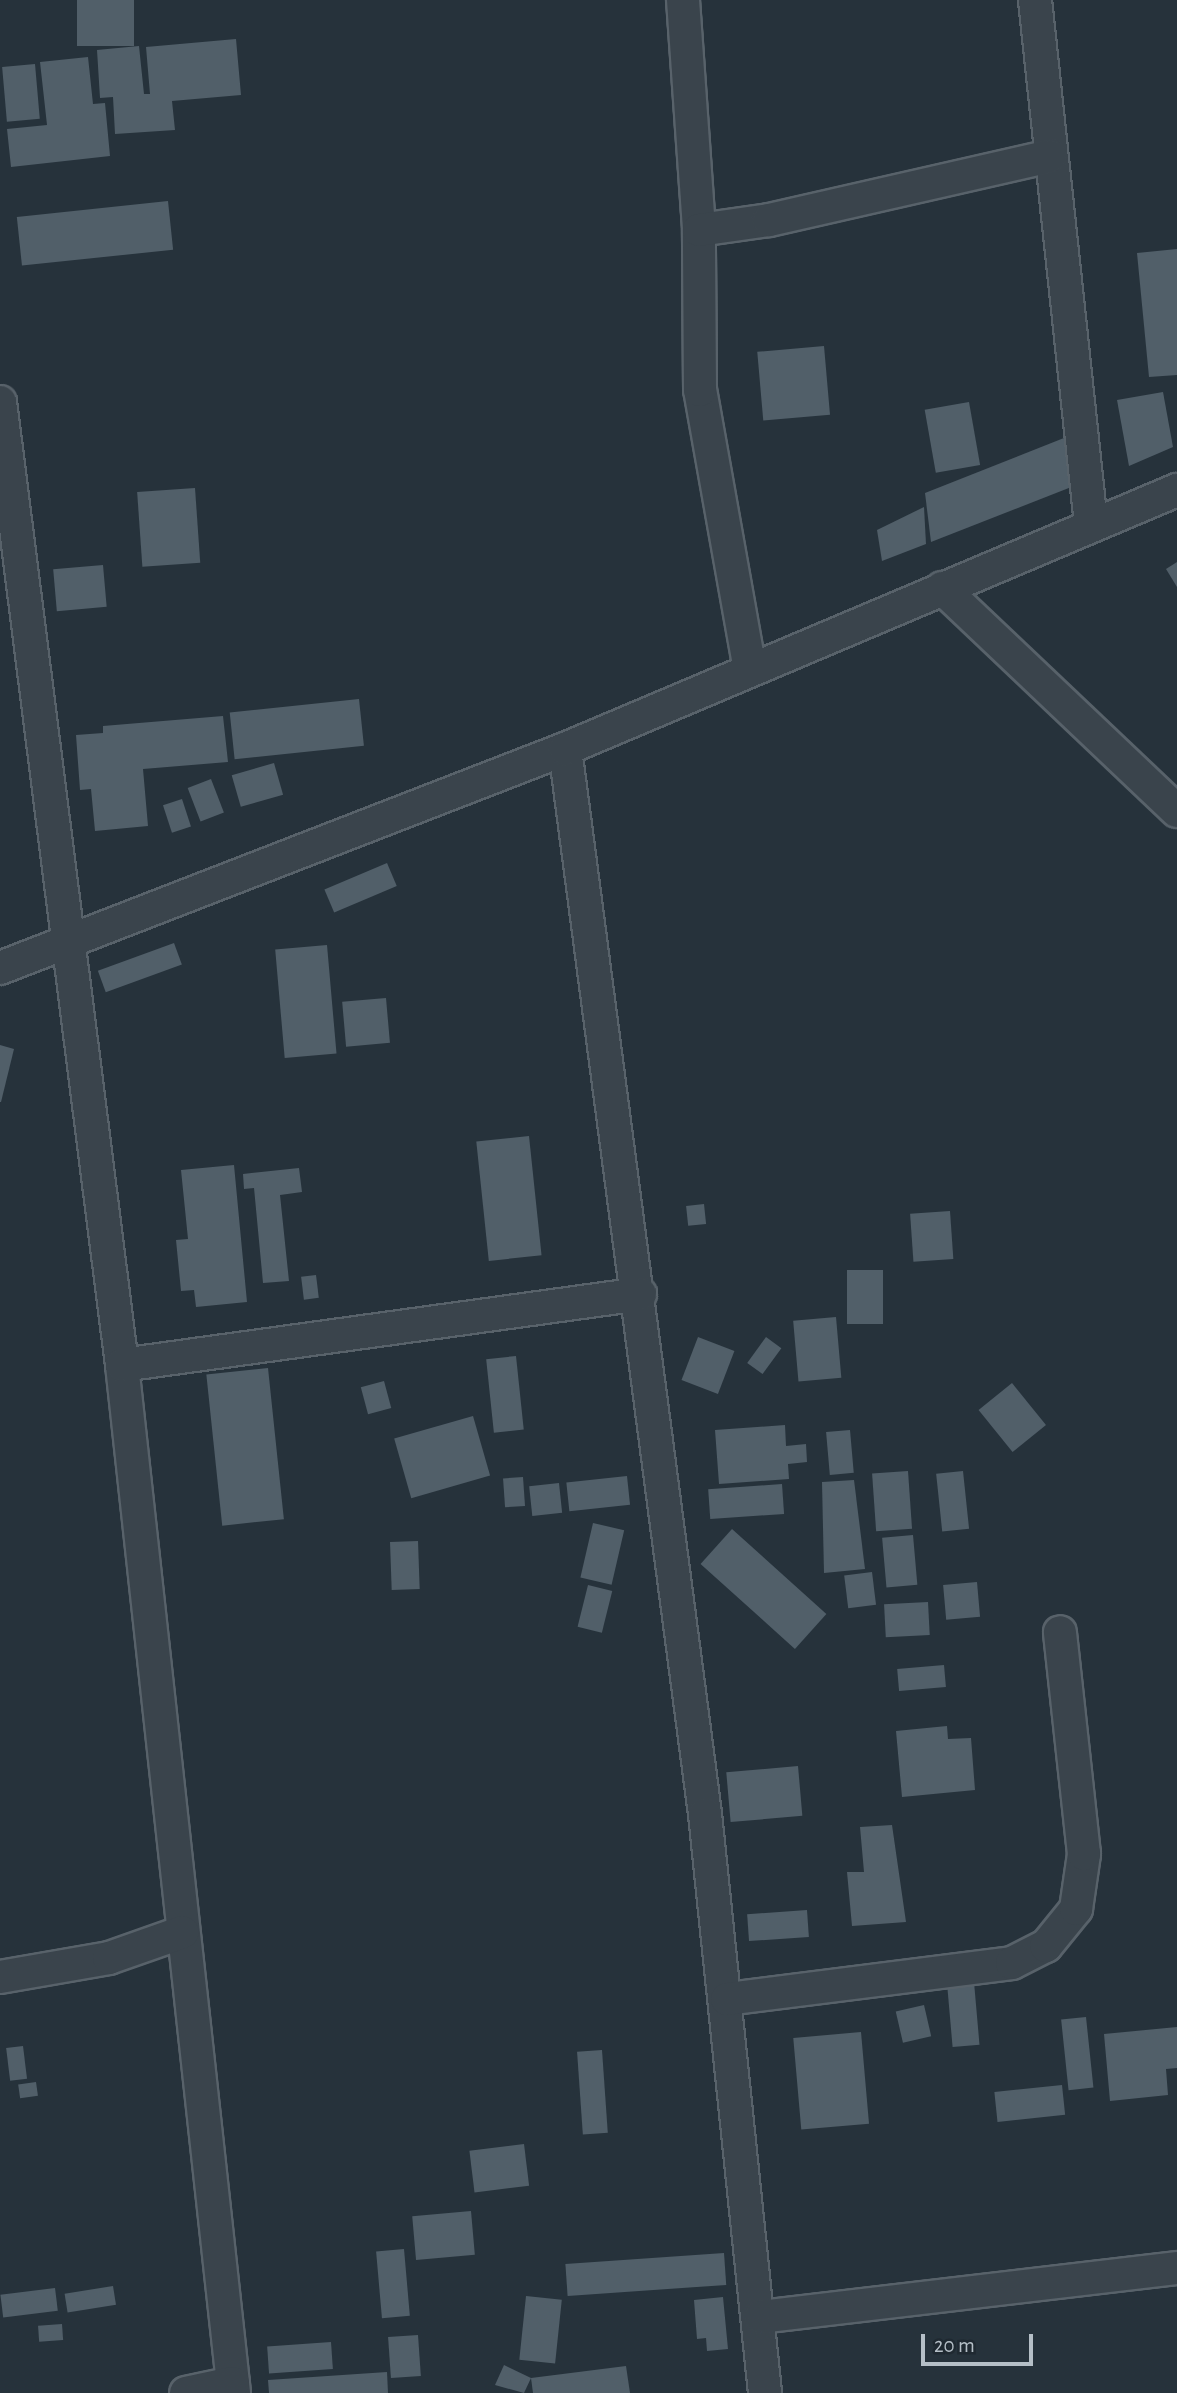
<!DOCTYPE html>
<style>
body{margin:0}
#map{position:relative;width:1177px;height:2393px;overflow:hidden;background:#26323b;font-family:"Alegreya Sans",sans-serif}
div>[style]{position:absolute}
.building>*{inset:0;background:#515f69;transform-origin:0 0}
.roads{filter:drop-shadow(2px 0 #58626a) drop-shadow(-2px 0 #58626a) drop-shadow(0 2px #58626a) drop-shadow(0 -2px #58626a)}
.minor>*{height:32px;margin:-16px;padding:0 16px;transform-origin:16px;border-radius:16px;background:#3a444c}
span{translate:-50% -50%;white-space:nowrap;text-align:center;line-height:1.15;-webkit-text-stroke:6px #1f2931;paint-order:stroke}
.scale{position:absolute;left:921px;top:2334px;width:112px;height:32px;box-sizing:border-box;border:4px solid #b5bfc7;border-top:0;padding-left:9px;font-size:21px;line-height:24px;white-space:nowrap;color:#b5bfc7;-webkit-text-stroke:5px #1f2931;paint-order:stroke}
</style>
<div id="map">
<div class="building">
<i style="left:77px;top:0;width:57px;height:46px"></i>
<i style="clip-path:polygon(236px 39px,241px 95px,172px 101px,175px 130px,115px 134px,113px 97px,100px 98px,97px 50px,139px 46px,144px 94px,150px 94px,146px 47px)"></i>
<i style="clip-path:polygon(88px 57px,93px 104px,105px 103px,110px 156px,11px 167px,7px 129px,47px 125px,40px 62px)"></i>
<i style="left:35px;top:64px;width:55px;height:33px;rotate:85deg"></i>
<i style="left:168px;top:201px;width:49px;height:152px;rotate:84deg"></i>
<i style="clip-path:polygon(1177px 249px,1177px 375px,1149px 377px,1137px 253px)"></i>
<i style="left:824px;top:346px;width:69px;height:67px;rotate:85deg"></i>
<i style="clip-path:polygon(1163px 392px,1173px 447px,1129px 466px,1117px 400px)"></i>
<i style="left:969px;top:402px;width:64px;height:45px;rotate:80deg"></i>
<i style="clip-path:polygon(1074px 434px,1079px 484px,931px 542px,925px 493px)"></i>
<i style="left:195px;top:488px;width:75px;height:58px;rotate:86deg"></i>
<i style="clip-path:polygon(924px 507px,926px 544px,882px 561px,877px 530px)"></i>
<i style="clip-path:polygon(1177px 562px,1177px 587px,1166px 569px)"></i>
<i style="left:103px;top:565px;width:42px;height:50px;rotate:85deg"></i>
<i style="left:359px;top:699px;width:47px;height:130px;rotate:84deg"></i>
<i style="clip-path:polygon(223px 716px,228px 762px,143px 769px,148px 826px,95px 831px,91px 789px,80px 790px,76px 735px,103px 733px,103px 726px)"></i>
<i style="left:274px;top:763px;width:33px;height:44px;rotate:74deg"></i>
<i style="left:211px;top:779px;width:36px;height:25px;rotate:69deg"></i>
<i style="left:182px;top:799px;width:29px;height:20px;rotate:72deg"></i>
<i style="left:387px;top:863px;width:25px;height:68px;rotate:67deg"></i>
<i style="left:174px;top:943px;width:23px;height:81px;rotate:70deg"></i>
<i style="left:327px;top:945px;width:109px;height:52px;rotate:85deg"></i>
<i style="left:386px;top:998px;width:45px;height:44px;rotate:85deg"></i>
<i style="clip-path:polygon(0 1045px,14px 1049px,1px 1102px,0 1102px)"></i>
<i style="left:529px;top:1136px;width:120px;height:53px;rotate:84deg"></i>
<i style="clip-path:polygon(234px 1165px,247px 1302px,196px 1307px,194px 1290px,181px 1291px,176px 1240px,188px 1239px,181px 1170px)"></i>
<i style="clip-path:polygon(299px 1168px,302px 1192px,280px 1195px,289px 1281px,263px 1283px,254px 1188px,244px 1189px,243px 1174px)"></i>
<i style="left:704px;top:1204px;width:20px;height:18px;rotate:84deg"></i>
<i style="left:950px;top:1211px;width:48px;height:40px;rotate:86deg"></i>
<i style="left:847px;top:1270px;width:36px;height:54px"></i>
<i style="left:316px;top:1275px;width:23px;height:15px;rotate:83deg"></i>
<i style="left:836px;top:1317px;width:61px;height:43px;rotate:85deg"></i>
<i style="left:698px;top:1337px;width:39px;height:46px;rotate:21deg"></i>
<i style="left:766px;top:1337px;width:19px;height:32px;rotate:36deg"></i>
<i style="left:516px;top:1356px;width:74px;height:30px;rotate:84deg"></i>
<i style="left:268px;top:1368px;width:152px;height:62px;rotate:84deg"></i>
<i style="left:384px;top:1381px;width:28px;height:24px;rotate:75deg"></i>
<i style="left:1012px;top:1383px;width:54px;height:43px;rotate:51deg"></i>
<i style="left:473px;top:1416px;width:62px;height:82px;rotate:74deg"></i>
<i style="clip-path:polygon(785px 1425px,786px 1446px,806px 1444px,807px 1462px,788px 1464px,789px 1479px,719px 1484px,715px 1430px)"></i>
<i style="left:850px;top:1430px;width:43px;height:24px;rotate:85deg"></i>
<i style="left:908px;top:1471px;width:58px;height:36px;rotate:86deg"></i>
<i style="left:963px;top:1471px;width:58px;height:27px;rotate:84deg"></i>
<i style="left:627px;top:1476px;width:29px;height:61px;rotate:84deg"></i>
<i style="left:523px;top:1477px;width:29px;height:20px;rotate:86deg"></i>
<i style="clip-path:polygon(854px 1480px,865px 1569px,824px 1573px,822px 1482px)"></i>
<i style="left:559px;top:1483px;width:30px;height:30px;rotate:84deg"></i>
<i style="left:782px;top:1484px;width:30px;height:74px;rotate:86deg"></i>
<i style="left:593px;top:1523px;width:32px;height:56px;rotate:13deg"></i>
<i style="left:732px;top:1529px;width:127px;height:47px;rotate:42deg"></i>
<i style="left:913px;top:1535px;width:50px;height:31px;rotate:85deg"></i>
<i style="left:418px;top:1541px;width:48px;height:28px;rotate:88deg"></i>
<i style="left:872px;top:1572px;width:33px;height:28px;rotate:83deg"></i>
<i style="left:977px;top:1582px;width:35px;height:34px;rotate:85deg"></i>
<i style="left:588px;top:1585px;width:25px;height:43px;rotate:14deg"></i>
<i style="left:928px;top:1602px;width:33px;height:44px;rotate:87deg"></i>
<i style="left:944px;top:1665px;width:22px;height:47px;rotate:85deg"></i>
<i style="clip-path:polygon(947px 1726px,948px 1739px,971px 1738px,975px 1790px,902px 1797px,896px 1731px)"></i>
<i style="left:798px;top:1766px;width:50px;height:72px;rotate:85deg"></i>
<i style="clip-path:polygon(892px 1825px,906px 1922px,852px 1926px,847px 1872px,864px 1872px,860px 1827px)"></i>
<i style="left:807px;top:1910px;width:27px;height:60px;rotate:86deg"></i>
<i style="left:974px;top:1982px;width:63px;height:27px;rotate:85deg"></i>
<i style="left:924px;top:2005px;width:32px;height:29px;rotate:77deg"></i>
<i style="left:1086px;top:2017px;width:71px;height:25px;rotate:84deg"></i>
<i style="clip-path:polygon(1177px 2027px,1177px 2068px,1166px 2069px,1168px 2095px,1110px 2101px,1104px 2034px)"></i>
<i style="left:861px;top:2032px;width:92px;height:68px;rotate:85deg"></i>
<i style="left:23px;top:2046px;width:33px;height:17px;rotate:83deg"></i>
<i style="left:602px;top:2050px;width:83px;height:25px;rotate:86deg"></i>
<i style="left:36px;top:2082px;width:14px;height:18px;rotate:82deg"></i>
<i style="left:1062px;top:2085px;width:30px;height:68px;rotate:84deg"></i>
<i style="left:524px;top:2144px;width:42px;height:55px;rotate:83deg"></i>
<i style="left:471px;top:2211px;width:44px;height:59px;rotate:85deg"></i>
<i style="left:404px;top:2249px;width:67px;height:28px;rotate:85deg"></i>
<i style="left:724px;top:2253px;width:32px;height:159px;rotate:86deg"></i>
<i style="left:113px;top:2286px;width:19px;height:49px;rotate:81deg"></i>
<i style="left:55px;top:2288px;width:23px;height:55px;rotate:83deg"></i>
<i style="left:526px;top:2296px;width:36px;height:64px;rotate:6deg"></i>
<i style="clip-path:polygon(723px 2297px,728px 2349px,707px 2351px,706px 2338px,697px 2339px,694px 2300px)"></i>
<i style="left:62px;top:2324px;width:16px;height:24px;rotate:86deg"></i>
<i style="left:418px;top:2335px;width:41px;height:30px;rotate:86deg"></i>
<i style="left:331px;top:2342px;width:27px;height:64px;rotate:86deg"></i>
<i style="clip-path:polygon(504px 2365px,531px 2378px,524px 2393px,495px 2385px)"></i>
<i style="clip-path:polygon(626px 2366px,630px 2393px,533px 2393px,531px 2378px)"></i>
<i style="clip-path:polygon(387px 2372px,388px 2393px,269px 2393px,268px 2380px)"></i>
</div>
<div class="roads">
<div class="minor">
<i style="left:683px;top:0;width:231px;rotate:86deg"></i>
<i style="left:1035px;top:0;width:527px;rotate:83.9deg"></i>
<i style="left:0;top:402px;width:971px;rotate:82.78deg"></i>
<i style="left:122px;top:1365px;width:1034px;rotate:83.78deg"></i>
<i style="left:942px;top:588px;width:324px;rotate:43.5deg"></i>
<i style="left:750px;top:670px;width:284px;rotate:-100.1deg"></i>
<i style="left:700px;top:390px;width:160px;rotate:-90.4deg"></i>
<i style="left:699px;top:230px;width:71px;rotate:-8.1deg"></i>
<i style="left:769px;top:220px;width:289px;rotate:-12.8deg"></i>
<i style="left:565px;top:749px;width:1074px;rotate:82.51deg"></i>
<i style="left:705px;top:1814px;width:582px;rotate:84.08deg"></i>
<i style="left:0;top:968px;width:606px;rotate:-21.19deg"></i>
<i style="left:565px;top:749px;width:665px;rotate:-22.94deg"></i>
<i style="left:122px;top:1365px;width:523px;rotate:-7.8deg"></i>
<i style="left:0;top:1977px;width:111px;rotate:-9.9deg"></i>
<i style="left:109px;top:1958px;width:78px;rotate:-19.4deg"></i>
<i style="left:727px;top:1999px;width:287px;rotate:-7.2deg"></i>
<i style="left:1012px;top:1963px;width:38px;rotate:-27deg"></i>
<i style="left:1046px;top:1946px;width:48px;rotate:-51deg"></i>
<i style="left:1076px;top:1909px;width:56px;rotate:-81.7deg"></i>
<i style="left:1084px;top:1854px;width:223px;rotate:-96.2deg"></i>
<i style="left:760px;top:2317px;width:420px;rotate:-6.7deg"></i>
<i style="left:186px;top:2393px;width:48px;rotate:-12deg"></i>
</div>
</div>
<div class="scale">20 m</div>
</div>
